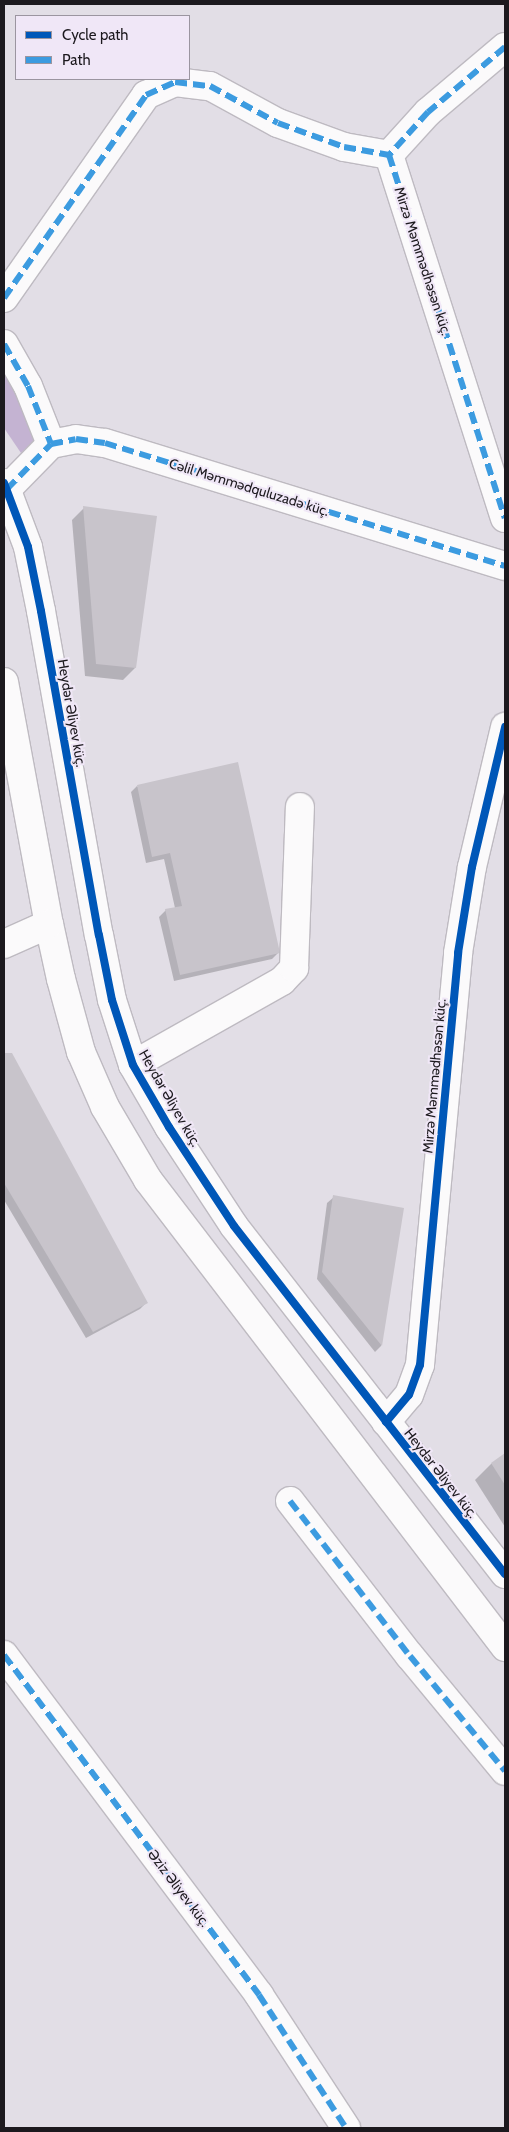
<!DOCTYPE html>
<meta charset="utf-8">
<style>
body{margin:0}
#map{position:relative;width:509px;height:2132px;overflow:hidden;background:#e2dee6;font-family:Cabin,sans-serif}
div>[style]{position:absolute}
.forest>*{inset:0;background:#c4b3d2}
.shadow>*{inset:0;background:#0003}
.building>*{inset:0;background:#c8c4cb}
.roads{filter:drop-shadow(1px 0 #bebac1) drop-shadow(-1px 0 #bebac1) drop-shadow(0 1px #bebac1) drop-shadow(0 -1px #bebac1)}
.minor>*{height:28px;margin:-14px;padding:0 14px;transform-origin:14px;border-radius:14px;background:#fbfafb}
.quiet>*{height:6px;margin-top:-3px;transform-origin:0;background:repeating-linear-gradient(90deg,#3c9be0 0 12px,transparent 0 18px)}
.cycleway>*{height:8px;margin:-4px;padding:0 4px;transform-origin:4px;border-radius:4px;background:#0057b8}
span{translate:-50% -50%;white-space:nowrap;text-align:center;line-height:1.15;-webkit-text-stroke:4px #f0e7f7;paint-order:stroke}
.street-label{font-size:14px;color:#1c191e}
.frame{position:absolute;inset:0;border:5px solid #1c191e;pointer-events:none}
.legend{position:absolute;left:15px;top:15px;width:175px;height:65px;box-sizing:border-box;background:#f0e7f7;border:1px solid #9b95a0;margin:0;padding:6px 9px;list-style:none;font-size:15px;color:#1c191e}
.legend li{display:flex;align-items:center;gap:10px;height:25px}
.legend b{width:25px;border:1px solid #9b95a0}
</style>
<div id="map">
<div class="forest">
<i style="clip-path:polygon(4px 372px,38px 437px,21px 453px,4px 428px)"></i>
</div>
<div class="shadow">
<i style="clip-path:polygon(84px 508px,135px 668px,123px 680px,85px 676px,72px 520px)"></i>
<i style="clip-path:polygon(137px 786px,278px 953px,272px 959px,174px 981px,159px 917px,166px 910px,175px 908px,164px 859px,146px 863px,131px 792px)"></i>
<i style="clip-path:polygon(4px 1054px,11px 1054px,146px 1303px,140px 1309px,86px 1338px,4px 1200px)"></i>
<i style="clip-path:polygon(334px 1197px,403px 1209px,381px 1346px,375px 1352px,317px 1279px,327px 1203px)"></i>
<i style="clip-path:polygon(505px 1455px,505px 1527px,475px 1480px,491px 1464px)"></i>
</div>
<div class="building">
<i style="clip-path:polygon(83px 506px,157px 516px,136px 668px,96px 664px)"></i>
<i style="clip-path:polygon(238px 762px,280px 953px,180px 975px,165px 909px,182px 906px,170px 853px,152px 857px,137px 785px)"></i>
<i style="clip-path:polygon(4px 1053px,12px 1053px,148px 1303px,93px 1332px,4px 1183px)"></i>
<i style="clip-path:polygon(333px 1195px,404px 1208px,382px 1346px,322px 1272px)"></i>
<i style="clip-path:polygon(505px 1453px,505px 1485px,491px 1463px)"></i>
</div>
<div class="roads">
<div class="minor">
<i style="left:505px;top:47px;width:101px;rotate:139.8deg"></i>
<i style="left:428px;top:112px;width:58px;rotate:132.2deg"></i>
<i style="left:389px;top:155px;width:381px;rotate:72.3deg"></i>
<i style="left:4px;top:298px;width:248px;rotate:-55deg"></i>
<i style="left:146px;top:95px;width:32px;rotate:-24deg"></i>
<i style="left:175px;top:82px;width:35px;rotate:7deg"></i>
<i style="left:210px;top:86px;width:77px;rotate:28.6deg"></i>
<i style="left:278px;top:123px;width:70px;rotate:20deg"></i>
<i style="left:344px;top:147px;width:46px;rotate:10.1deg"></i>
<i style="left:4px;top:344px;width:48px;rotate:60.3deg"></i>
<i style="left:28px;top:386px;width:62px;rotate:68.4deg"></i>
<i style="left:4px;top:483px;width:68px;rotate:69.4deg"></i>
<i style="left:28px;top:547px;width:65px;rotate:78.5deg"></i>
<i style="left:41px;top:611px;width:329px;rotate:79.9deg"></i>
<i style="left:99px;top:935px;width:66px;rotate:78.7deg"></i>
<i style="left:112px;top:1000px;width:68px;rotate:72.1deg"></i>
<i style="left:133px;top:1065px;width:72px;rotate:59.9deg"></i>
<i style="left:169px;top:1127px;width:118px;rotate:56.7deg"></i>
<i style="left:234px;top:1226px;width:441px;rotate:52.1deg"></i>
<i style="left:7px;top:489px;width:63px;rotate:-45.6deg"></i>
<i style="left:51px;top:444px;width:25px;rotate:-11deg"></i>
<i style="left:76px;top:439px;width:29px;rotate:8deg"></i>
<i style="left:105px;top:443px;width:418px;rotate:17.1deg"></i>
<i style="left:4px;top:682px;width:246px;rotate:79.5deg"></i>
<i style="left:49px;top:924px;width:56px;rotate:77.7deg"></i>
<i style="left:61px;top:979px;width:76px;rotate:74.7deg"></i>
<i style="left:81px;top:1052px;width:60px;rotate:66.4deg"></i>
<i style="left:105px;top:1107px;width:85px;rotate:59.5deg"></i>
<i style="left:148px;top:1180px;width:588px;rotate:52.6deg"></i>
<i style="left:4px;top:944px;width:49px;rotate:-24deg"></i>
<i style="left:133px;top:1065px;width:171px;rotate:-29.4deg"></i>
<i style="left:282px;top:981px;width:18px;rotate:-47deg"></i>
<i style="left:294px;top:968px;width:161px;rotate:-87.9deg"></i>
<i style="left:386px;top:1422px;width:35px;rotate:-50deg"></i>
<i style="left:409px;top:1395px;width:32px;rotate:-70deg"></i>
<i style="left:420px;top:1365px;width:414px;rotate:-84.7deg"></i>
<i style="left:458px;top:953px;width:87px;rotate:-80.8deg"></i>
<i style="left:472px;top:867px;width:144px;rotate:-76.7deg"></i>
<i style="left:290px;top:1501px;width:196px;rotate:52.3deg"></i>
<i style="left:410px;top:1656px;width:149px;rotate:50.4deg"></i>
<i style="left:4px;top:1655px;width:425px;rotate:53.1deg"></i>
<i style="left:259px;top:1995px;width:159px;rotate:56.8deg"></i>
</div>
</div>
<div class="quiet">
<i style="left:505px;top:47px;width:101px;rotate:139.8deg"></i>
<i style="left:428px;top:112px;width:58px;rotate:132.2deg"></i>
<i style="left:389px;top:155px;width:381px;rotate:72.3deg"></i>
<i style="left:4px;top:298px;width:248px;rotate:-55deg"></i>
<i style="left:146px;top:95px;width:32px;rotate:-24deg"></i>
<i style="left:175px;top:82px;width:35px;rotate:7deg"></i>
<i style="left:210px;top:86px;width:77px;rotate:28.6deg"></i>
<i style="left:278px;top:123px;width:70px;rotate:20deg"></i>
<i style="left:344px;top:147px;width:46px;rotate:10.1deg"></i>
<i style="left:4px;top:344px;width:48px;rotate:60.3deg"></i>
<i style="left:28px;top:386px;width:62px;rotate:68.4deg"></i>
<i style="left:7px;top:489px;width:63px;rotate:-45.6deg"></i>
<i style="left:51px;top:444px;width:25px;rotate:-11deg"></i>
<i style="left:76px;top:439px;width:29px;rotate:8deg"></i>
<i style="left:105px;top:443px;width:418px;rotate:17.1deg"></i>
<i style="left:290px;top:1501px;width:196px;rotate:52.3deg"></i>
<i style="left:410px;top:1656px;width:149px;rotate:50.4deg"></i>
<i style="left:4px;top:1655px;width:425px;rotate:53.1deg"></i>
<i style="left:259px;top:1995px;width:159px;rotate:56.8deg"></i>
</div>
<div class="cycleway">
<i style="left:4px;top:483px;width:68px;rotate:69.4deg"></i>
<i style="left:28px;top:547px;width:65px;rotate:78.5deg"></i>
<i style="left:41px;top:611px;width:329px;rotate:79.9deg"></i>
<i style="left:99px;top:935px;width:66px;rotate:78.7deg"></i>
<i style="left:112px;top:1000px;width:68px;rotate:72.1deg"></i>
<i style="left:133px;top:1065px;width:72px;rotate:59.9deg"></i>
<i style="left:169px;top:1127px;width:118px;rotate:56.7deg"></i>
<i style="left:234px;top:1226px;width:441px;rotate:52.1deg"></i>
<i style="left:386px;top:1422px;width:35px;rotate:-50deg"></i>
<i style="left:409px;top:1395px;width:32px;rotate:-70deg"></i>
<i style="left:420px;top:1365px;width:414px;rotate:-84.7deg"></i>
<i style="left:458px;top:953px;width:87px;rotate:-80.8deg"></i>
<i style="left:472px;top:867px;width:144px;rotate:-76.7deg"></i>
</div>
<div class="street-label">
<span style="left:423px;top:261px;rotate:72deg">Mirzə Məmmədhəsən küç.</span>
<span style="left:249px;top:487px;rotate:17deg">Cəlil Məmmədquluzadə küç.</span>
<span style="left:72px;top:713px;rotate:80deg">Heydər Əliyev küç.</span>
<span style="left:434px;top:1076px;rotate:-85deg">Mirzə Məmmədhəsən küç.</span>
<span style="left:170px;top:1098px;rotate:60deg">Heydər Əliyev küç.</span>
<span style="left:441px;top:1473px;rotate:52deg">Heydər Əliyev küç.</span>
<span style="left:179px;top:1888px;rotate:53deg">Əziz Əliyev küç.</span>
</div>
<div class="frame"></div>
<ul class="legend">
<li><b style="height:6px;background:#0057b8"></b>Cycle path</li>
<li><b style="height:6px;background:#3c9be0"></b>Path</li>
</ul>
</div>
